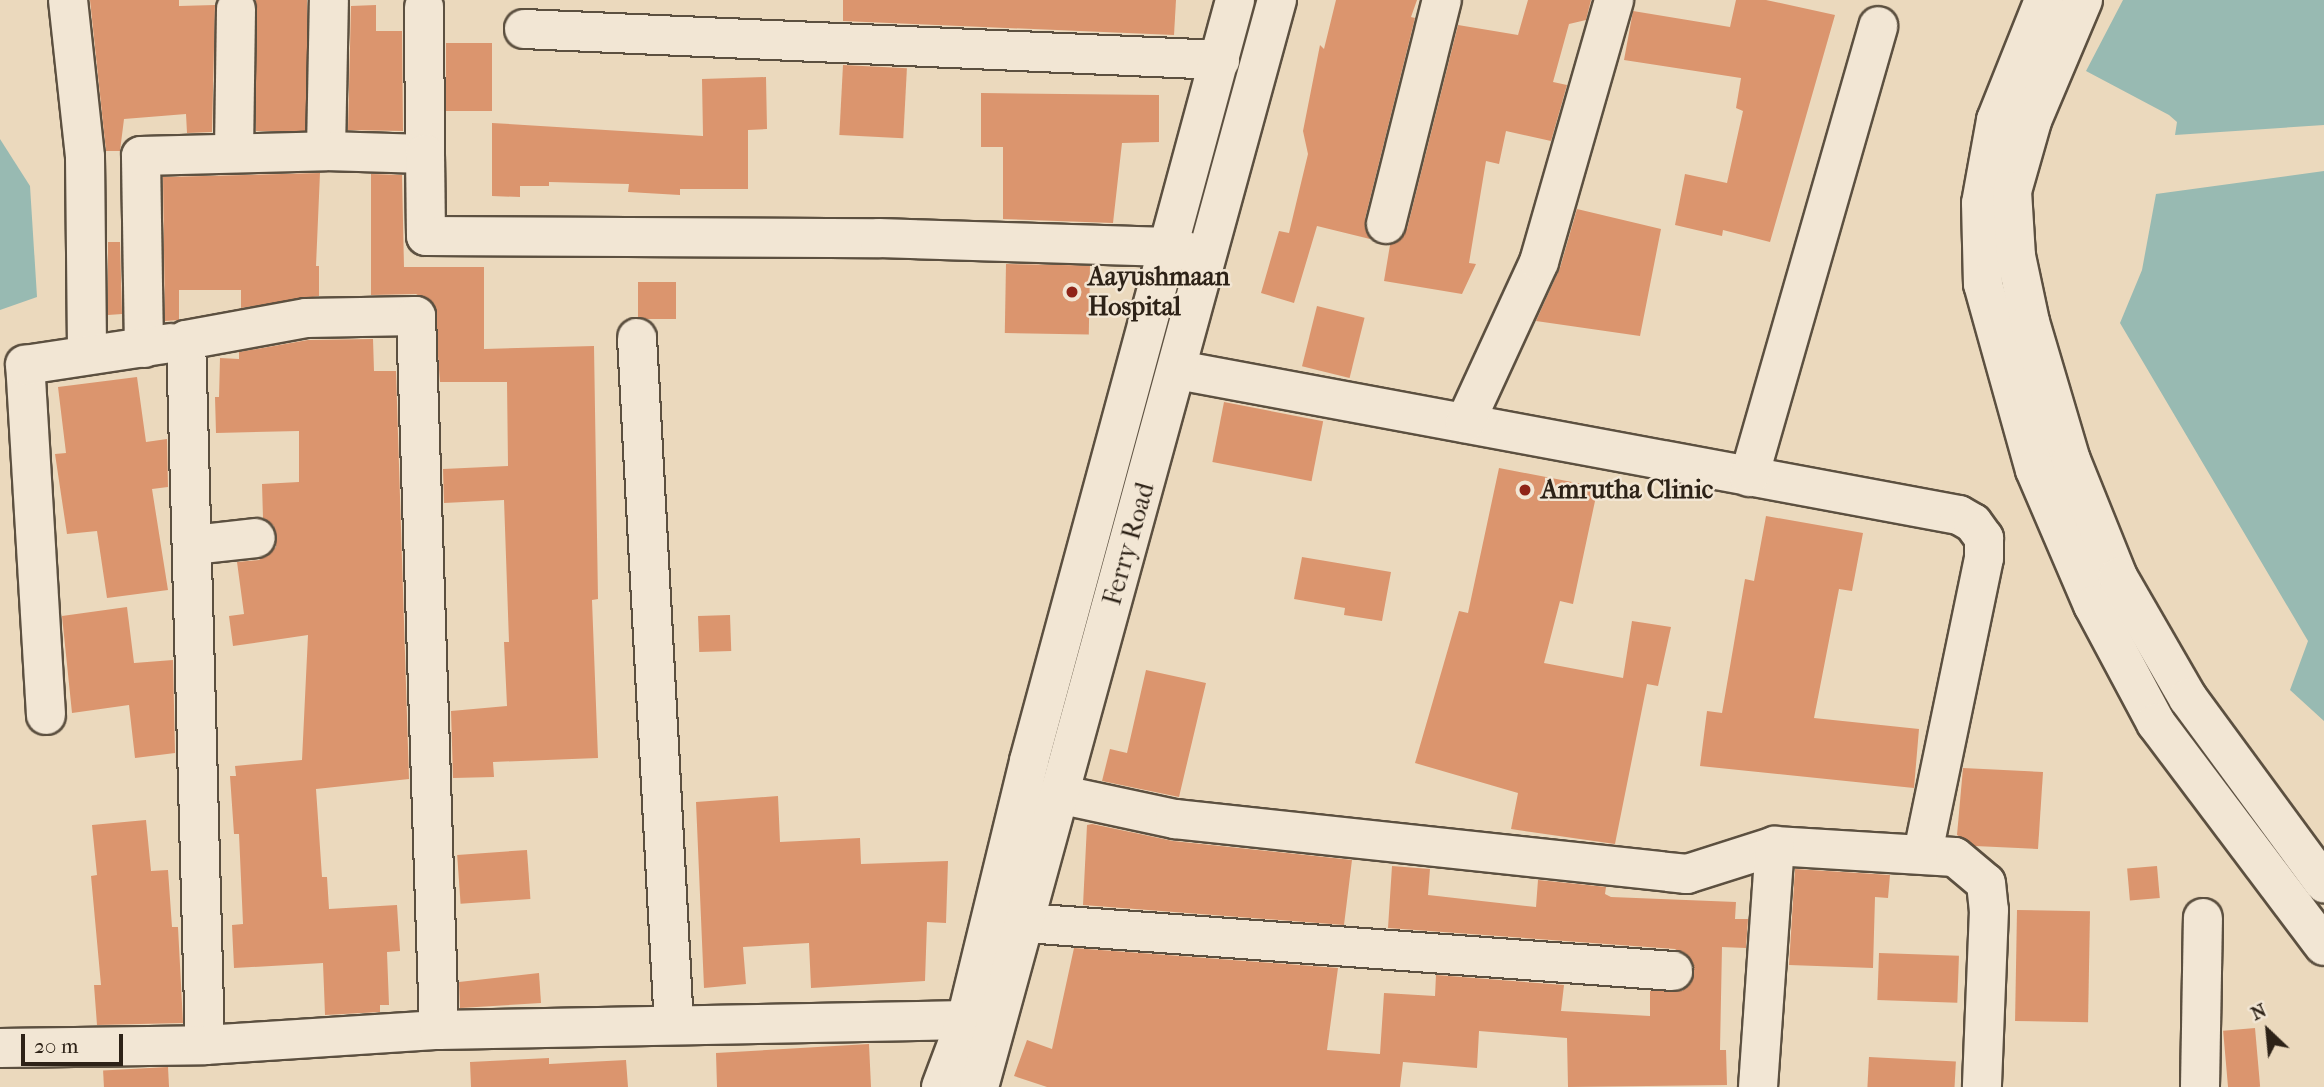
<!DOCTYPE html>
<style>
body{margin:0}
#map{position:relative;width:2324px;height:1087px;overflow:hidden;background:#ebd9bd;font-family:"IM FELL French Canon",serif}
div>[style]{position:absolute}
.water>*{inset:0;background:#98bab2}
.building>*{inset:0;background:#db956e;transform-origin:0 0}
.roads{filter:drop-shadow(2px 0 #5c5040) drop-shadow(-2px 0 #5c5040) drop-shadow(0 2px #5c5040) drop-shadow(0 -2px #5c5040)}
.minor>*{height:38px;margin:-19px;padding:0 19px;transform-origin:19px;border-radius:19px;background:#f2e6d4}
.dots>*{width:19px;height:19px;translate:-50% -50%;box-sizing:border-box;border:4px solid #f2e6d4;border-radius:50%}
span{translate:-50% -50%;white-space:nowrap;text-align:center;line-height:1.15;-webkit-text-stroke:5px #f2e6d4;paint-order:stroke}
.poi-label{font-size:26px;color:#2d2217;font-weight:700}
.left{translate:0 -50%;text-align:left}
.street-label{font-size:26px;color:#2d2217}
.north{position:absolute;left:2233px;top:996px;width:70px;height:70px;-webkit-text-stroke:5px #f2e6d4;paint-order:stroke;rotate:334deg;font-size:19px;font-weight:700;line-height:28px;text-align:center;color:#2d2217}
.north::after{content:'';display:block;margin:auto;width:24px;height:32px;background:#2d2217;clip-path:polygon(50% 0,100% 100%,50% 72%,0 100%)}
.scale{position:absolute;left:21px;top:1034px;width:102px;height:32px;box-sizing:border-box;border:4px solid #2d2217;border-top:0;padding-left:9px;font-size:21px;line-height:24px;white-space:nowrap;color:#2d2217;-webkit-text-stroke:5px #f2e6d4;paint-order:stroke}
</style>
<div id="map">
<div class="water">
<i style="clip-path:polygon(2123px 0,2324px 0,2324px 125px,2175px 135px,2177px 122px,2169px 115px,2086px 71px)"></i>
<i style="clip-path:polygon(0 139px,30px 186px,37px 297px,0 310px)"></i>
<i style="clip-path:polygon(2324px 171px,2324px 721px,2290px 690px,2308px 641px,2120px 323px,2142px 270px,2156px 194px)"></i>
</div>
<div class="building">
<i style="clip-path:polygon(90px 0,179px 0,179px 6px,215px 5px,212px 132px,187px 133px,186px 114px,124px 119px,120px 151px,106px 151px)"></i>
<i style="left:256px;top:0;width:51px;height:131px"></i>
<i style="clip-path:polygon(843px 0,1176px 0,1174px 35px,843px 21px)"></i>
<i style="clip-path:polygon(1336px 0,1417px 0,1411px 17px,1415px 18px,1365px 219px,1370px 239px,1317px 226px,1294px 303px,1261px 293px,1279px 231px,1289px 233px,1308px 154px,1303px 131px,1320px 45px,1324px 49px)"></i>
<i style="clip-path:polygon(1528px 0,1591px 0,1586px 20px,1569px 24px,1553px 82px,1567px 85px,1551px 141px,1506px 131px,1499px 164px,1486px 161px,1469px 263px,1476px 264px,1462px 294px,1384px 281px,1390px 245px,1407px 229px,1458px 25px,1518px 35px)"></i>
<i style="clip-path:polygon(1736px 0,1766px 0,1835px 15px,1770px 242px,1723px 230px,1722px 236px,1675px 225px,1685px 174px,1727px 183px,1743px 111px,1736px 108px,1741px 78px,1624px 60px,1633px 11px,1730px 27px)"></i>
<i style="clip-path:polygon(376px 5px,376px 31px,402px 31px,403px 131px,348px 130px,351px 6px)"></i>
<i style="left:446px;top:43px;width:46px;height:68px"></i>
<i style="left:843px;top:65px;width:64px;height:70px;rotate:3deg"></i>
<i style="clip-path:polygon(766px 77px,767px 129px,748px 130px,748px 189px,680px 189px,680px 195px,628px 192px,629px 184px,549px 182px,549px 186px,520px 186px,520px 197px,492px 196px,492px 123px,703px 136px,702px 79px)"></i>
<i style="clip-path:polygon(981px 93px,1159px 95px,1159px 142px,1122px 143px,1113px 223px,1003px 219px,1003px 147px,981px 147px)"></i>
<i style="clip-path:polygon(320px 173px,316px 266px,319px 266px,319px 296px,241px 308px,241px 290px,179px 290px,179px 320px,165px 321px,163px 177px)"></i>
<i style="clip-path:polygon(371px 174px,402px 175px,404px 267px,484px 267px,484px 349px,594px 346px,598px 599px,592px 600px,598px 758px,493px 762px,494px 777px,453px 778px,451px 711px,507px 706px,504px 642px,509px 642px,504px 500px,444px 503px,443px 469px,508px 466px,507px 382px,440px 382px,434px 304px,416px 294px,371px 295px)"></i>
<i style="clip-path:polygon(1577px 209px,1661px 229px,1640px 336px,1536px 321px,1560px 268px)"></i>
<i style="clip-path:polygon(108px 242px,120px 242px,122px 314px,108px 315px)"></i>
<i style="left:1006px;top:264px;width:84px;height:69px;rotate:1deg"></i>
<i style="left:676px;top:282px;width:37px;height:38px;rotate:90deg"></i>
<i style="left:1317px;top:306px;width:49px;height:62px;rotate:14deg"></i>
<i style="clip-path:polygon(373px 339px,374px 371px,396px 371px,409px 779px,316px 789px,322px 877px,327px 877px,329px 909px,397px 905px,400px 951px,387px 952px,389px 1005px,380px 1005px,380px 1012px,325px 1015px,323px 963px,234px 968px,232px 925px,243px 924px,239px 834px,234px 834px,230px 776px,236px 776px,235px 766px,302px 760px,308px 635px,233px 646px,229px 616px,244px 614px,237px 562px,259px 560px,276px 547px,274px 526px,263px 518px,262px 484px,299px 482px,299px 431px,216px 433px,215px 397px,219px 397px,220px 358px,239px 359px,239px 352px,308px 340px)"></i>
<i style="clip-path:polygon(137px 377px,146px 442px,167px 439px,168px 487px,152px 489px,168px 590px,107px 598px,97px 531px,67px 534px,55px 454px,66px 453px,58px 387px)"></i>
<i style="left:1224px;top:402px;width:101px;height:61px;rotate:11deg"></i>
<i style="clip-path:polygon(1499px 468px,1598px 487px,1573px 604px,1560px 601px,1544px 663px,1623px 678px,1632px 621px,1671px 627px,1658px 686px,1647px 684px,1615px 844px,1511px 829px,1518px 793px,1415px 763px,1459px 611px,1468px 613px)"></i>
<i style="clip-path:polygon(1766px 516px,1863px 533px,1852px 591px,1839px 589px,1814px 718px,1919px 729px,1914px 788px,1700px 766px,1707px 711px,1722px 713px,1745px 579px,1754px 581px)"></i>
<i style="clip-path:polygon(1302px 557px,1391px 572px,1382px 621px,1344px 615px,1345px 608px,1294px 599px)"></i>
<i style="clip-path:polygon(127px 607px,134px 663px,173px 660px,175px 753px,135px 758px,129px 705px,72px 713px,62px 616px)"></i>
<i style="left:730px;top:615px;width:36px;height:32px;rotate:88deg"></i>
<i style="clip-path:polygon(1146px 670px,1206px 683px,1179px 797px,1102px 781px,1110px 749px,1127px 753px)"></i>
<i style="clip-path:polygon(1963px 768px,2043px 772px,2038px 849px,1975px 846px,1957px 835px)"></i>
<i style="clip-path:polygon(778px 796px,780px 842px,860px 838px,861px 864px,948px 861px,946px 923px,927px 922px,925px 981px,811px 988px,809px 943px,743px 947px,746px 984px,704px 988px,696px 802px)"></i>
<i style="clip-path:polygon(146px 820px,151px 871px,168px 870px,172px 927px,178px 927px,183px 1023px,97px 1025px,94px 985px,101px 985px,91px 876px,97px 875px,92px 825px)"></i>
<i style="clip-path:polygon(1092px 824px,1173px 841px,1352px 860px,1344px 925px,1083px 905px,1087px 825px)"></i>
<i style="left:527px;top:850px;width:49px;height:70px;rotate:86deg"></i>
<i style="clip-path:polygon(1392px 866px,1430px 869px,1428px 895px,1536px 907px,1538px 880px,1606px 887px,1605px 894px,1611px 897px,1736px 902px,1735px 919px,1748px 919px,1746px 948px,1722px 947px,1720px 1050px,1726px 1050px,1727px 1085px,1568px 1087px,1567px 1038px,1479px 1031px,1477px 1068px,1403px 1062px,1400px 1087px,1047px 1087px,1014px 1076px,1027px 1040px,1052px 1049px,1074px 948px,1338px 968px,1327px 1050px,1380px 1054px,1384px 993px,1435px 996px,1436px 975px,1564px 985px,1561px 1011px,1650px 1016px,1650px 991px,1682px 991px,1691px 983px,1692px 961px,1675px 949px,1388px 928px)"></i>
<i style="left:2157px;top:866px;width:32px;height:30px;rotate:85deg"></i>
<i style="clip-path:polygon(1795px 869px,1890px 875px,1888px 898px,1875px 897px,1873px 968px,1789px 965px)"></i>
<i style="left:2017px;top:910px;width:73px;height:111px;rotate:1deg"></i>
<i style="left:1879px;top:953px;width:80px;height:47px;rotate:2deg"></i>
<i style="clip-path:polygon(539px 973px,541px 1003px,460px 1008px,459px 982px)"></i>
<i style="left:2255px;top:1028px;width:59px;height:32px;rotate:85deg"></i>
<i style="clip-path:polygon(869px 1044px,871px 1087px,717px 1087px,716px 1053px)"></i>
<i style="left:1869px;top:1057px;width:87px;height:30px;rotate:3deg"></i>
<i style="clip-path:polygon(549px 1058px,549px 1064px,626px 1060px,628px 1087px,471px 1087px,470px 1062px)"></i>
<i style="left:168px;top:1067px;width:20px;height:65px;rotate:87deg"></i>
</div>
<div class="roads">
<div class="minor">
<i style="left:68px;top:0;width:158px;rotate:83.8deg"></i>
<i style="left:85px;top:157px;width:197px;rotate:89.4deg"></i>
<i style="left:2044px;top:0;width:129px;rotate:111.8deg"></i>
<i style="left:1996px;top:120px;width:84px;rotate:100.2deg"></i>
<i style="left:1981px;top:203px;width:81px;rotate:88.6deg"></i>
<i style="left:1983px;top:284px;width:193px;rotate:74.4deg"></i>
<i style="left:2035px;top:470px;width:147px;rotate:66.8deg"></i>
<i style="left:2093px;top:605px;width:134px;rotate:61.9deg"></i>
<i style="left:2156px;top:723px;width:279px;rotate:53deg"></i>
<i style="left:2083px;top:0;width:131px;rotate:112.9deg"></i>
<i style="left:2032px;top:121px;width:73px;rotate:105.9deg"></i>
<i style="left:2012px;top:191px;width:65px;rotate:86.5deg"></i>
<i style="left:2016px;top:256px;width:67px;rotate:78deg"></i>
<i style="left:2030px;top:322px;width:144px;rotate:73.5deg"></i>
<i style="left:2071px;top:460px;width:126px;rotate:68.1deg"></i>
<i style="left:2118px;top:577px;width:140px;rotate:60deg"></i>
<i style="left:2188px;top:698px;width:230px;rotate:53.7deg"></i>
<i style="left:424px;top:7px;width:147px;rotate:89.6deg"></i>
<i style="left:524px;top:29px;width:697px;rotate:2.55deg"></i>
<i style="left:326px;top:151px;width:151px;rotate:-88.9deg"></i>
<i style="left:234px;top:153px;width:144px;rotate:-89.2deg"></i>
<i style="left:1386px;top:224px;width:231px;rotate:-76deg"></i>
<i style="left:637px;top:338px;width:688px;rotate:86.92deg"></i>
<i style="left:144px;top:348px;width:192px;rotate:-90.9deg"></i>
<i style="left:141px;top:156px;width:185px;rotate:-1.5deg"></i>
<i style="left:326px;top:151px;width:99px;rotate:1.7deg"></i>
<i style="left:425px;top:154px;width:82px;rotate:89.3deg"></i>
<i style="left:426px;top:236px;width:453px;rotate:0.3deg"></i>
<i style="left:879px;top:238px;width:290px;rotate:1.8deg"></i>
<i style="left:1169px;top:247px;width:38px;rotate:14deg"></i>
<i style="left:1178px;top:370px;width:794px;rotate:10.52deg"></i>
<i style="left:1959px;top:515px;width:16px;rotate:30deg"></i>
<i style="left:1973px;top:523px;width:19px;rotate:54deg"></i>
<i style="left:1984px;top:538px;width:20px;rotate:90deg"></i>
<i style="left:1984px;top:558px;width:300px;rotate:101.7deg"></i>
<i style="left:1465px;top:423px;width:177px;rotate:-65.3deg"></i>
<i style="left:1539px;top:262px;width:273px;rotate:-74deg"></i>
<i style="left:1749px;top:477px;width:469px;rotate:-74deg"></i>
<i style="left:193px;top:545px;width:63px;rotate:-6.3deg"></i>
<i style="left:46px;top:715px;width:351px;rotate:-93.4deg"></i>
<i style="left:25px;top:365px;width:147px;rotate:-8.6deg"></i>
<i style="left:1058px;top:794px;width:120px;rotate:12.1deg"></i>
<i style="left:1175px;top:819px;width:515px;rotate:6.13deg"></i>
<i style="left:1687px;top:874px;width:92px;rotate:-17.7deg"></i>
<i style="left:1775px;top:846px;width:180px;rotate:3.5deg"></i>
<i style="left:1955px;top:857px;width:40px;rotate:40deg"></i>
<i style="left:1986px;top:883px;width:27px;rotate:84deg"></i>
<i style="left:1989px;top:910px;width:177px;rotate:92.3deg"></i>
<i style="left:1026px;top:923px;width:649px;rotate:4.24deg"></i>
<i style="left:205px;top:1045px;width:705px;rotate:-91.54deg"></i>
<i style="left:186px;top:340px;width:122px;rotate:-10.4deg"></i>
<i style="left:306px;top:318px;width:110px;rotate:-1deg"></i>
<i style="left:416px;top:316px;width:714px;rotate:88.15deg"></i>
<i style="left:0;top:1048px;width:205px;rotate:-0.8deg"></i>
<i style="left:205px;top:1045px;width:234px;rotate:-3.7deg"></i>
<i style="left:439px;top:1030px;width:527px;rotate:-1.09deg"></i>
<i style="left:966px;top:1020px;width:22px;rotate:13deg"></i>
<i style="left:941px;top:1087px;width:72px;rotate:-69.5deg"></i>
<i style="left:966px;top:1020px;width:267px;rotate:-76.3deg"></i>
<i style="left:1029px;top:761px;width:788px;rotate:-74.85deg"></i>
<i style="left:979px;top:1087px;width:1127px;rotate:-74.67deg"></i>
<i style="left:1758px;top:1087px;width:242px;rotate:-86deg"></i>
<i style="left:2200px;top:1087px;width:169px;rotate:-89deg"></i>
</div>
</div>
<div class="dots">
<i style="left:1072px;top:292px;background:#8f2418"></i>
<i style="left:1525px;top:490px;background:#8f2418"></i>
</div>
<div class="poi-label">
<span class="left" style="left:1088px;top:292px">Aayushmaan<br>Hospital</span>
<span class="left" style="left:1541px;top:490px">Amrutha Clinic</span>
</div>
<div class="street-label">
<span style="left:1129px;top:544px;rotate:-74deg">Ferry Road</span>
</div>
<div class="north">N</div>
<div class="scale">20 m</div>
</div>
